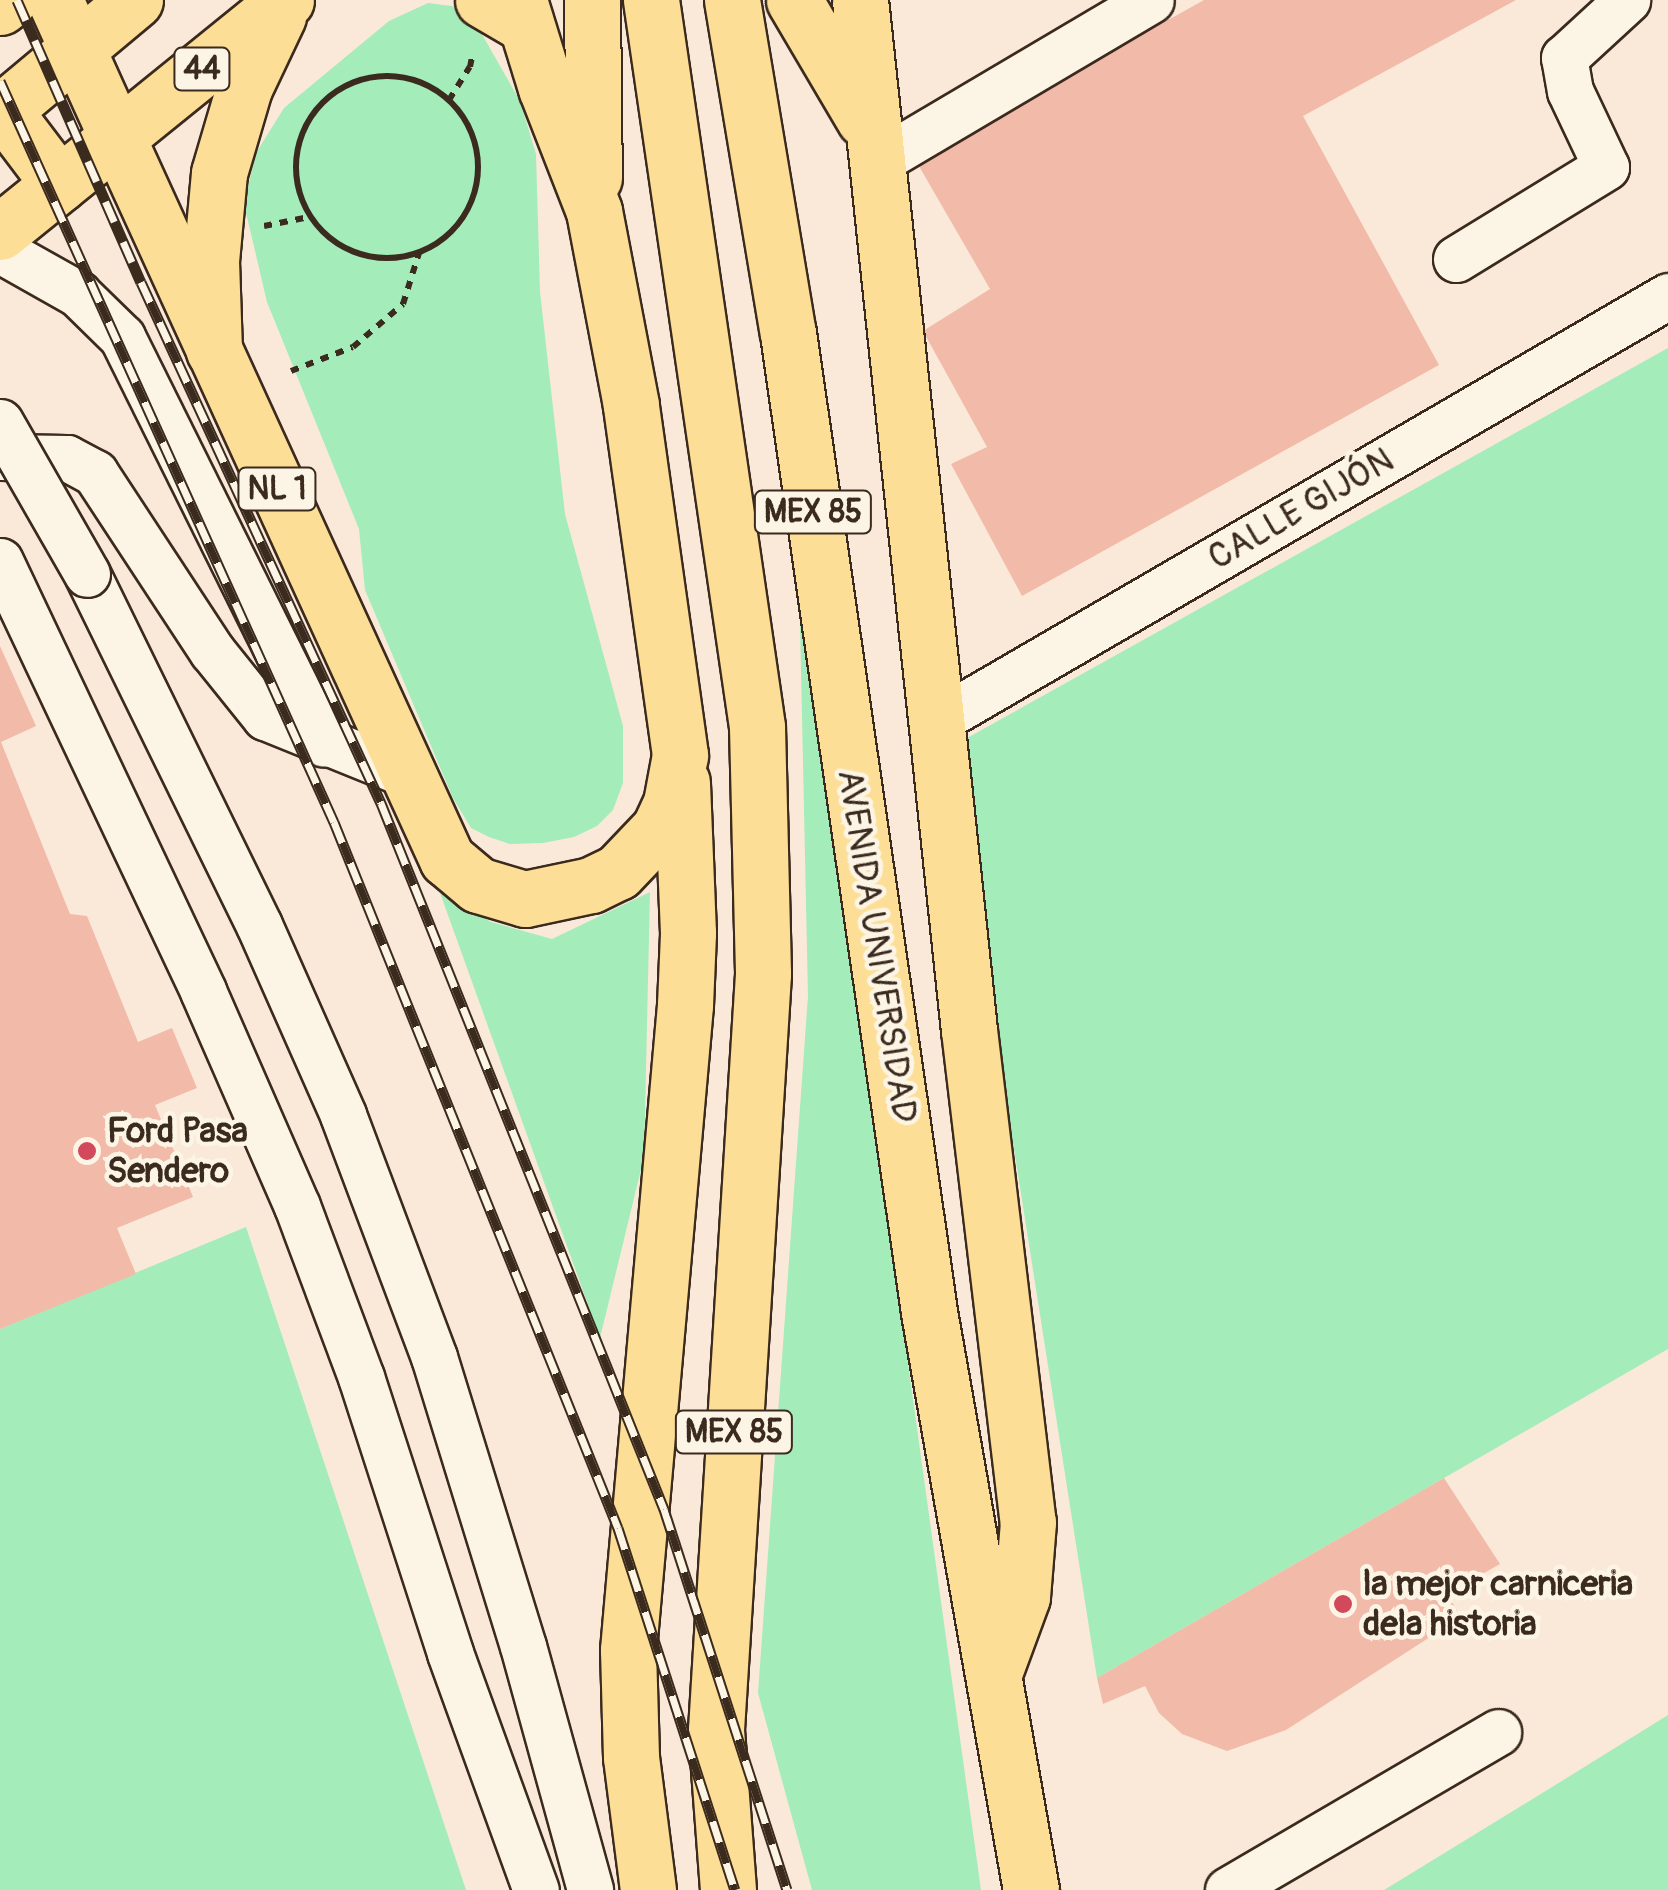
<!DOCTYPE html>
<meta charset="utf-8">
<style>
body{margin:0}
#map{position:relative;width:1668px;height:1890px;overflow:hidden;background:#fae9d9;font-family:Pangolin,sans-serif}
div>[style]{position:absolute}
.green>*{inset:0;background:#a4ecb9}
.building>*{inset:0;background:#f2baa8}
.path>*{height:6px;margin-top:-3px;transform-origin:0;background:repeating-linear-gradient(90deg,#3b2a1e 0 8px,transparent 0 16px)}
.path>.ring{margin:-3px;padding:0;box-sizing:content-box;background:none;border:6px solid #3b2a1e;border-radius:50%}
.roads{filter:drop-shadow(2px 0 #3b2a1e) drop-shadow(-2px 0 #3b2a1e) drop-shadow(0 2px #3b2a1e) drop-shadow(0 -2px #3b2a1e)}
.minor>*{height:45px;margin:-22.5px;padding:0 22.5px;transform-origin:22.5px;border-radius:22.5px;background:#fcf5e5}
.major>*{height:55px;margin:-27.5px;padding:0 27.5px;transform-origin:27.5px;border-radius:27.5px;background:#fdde96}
.highway>*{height:55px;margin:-27.5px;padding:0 27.5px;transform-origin:27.5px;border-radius:27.5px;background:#fdde96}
.rail>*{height:11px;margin-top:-5.5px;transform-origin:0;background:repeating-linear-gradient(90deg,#fcf5e5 0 22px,#3b2a1e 0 44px);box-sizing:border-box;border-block:2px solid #3b2a1e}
.bridges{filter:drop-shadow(2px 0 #3b2a1e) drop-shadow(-2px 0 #3b2a1e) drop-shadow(0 2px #3b2a1e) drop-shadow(0 -2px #3b2a1e)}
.minor-bridge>*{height:45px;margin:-22.5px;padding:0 22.5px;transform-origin:22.5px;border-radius:22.5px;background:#fcf5e5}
.dots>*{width:28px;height:28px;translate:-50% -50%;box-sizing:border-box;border:5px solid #fcf5e5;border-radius:50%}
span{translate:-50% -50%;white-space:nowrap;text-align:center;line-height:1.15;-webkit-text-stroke:9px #fcf5e5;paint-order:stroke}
.shield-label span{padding:2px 8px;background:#fcf5e5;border:2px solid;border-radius:8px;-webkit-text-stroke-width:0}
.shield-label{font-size:32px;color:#3b2a1e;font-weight:700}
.street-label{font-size:35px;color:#3b2a1e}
.poi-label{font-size:35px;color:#3b2a1e;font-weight:700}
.left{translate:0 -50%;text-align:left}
</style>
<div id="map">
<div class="green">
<i style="clip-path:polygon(428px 3px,452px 6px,479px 29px,520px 101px,536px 154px,540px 292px,565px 514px,623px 726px,623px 783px,613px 810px,597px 826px,574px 837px,543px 843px,510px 844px,489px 837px,471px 828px,453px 798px,365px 590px,359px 529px,267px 302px,244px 204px,256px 153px,284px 108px,389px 21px)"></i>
<i style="clip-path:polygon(1668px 348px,1668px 1349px,1097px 1678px,951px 747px)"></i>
<i style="clip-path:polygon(799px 577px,981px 1890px,812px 1890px,758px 1693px,808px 996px)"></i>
<i style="clip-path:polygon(439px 890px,491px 922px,552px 939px,650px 892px,644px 1157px,600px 1338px)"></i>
<i style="clip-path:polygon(246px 1227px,466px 1890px,0 1890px,0 1329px)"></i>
<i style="clip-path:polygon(1668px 1715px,1668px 1890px,1384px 1890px,1557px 1784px)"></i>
</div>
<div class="building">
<i style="clip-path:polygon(1204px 0,1516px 0,1303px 116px,1439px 365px,1022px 596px,951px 464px,987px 447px,923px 331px,990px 289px,916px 161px)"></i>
<i style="clip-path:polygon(0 646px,36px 726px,1px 742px,70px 914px,87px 916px,138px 1042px,172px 1028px,197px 1088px,155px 1105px,193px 1197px,117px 1228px,136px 1274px,0 1329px)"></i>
<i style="clip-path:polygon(1444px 1478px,1500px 1564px,1447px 1594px,1461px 1617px,1286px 1730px,1227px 1751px,1182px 1734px,1159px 1713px,1145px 1686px,1103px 1704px,1097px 1678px)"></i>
</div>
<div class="path">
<i class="ring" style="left:296px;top:76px;width:176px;height:176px"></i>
<i style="left:449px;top:100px;width:39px;rotate:-58deg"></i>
<i style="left:470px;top:67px;width:15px;rotate:-79deg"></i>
<i style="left:264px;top:226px;width:46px;rotate:-11.3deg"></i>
<i style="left:291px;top:371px;width:66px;rotate:-21.2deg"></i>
<i style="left:353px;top:347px;width:66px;rotate:-40.7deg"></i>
<i style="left:403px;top:304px;width:53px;rotate:-72.6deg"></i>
</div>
<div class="roads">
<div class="minor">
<i style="left:877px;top:162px;width:318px;rotate:-30.6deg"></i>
<i style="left:0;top:250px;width:90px;rotate:29.4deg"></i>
<i style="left:78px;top:294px;width:62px;rotate:44.3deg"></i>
<i style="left:122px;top:337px;width:454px;rotate:63.6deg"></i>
<i style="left:1456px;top:259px;width:176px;rotate:-31.5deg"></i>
<i style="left:1606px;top:167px;width:84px;rotate:-115.3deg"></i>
<i style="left:1570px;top:91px;width:34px;rotate:-100deg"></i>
<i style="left:1564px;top:58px;width:86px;rotate:-42.6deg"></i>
<i style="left:0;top:457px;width:67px;rotate:0.9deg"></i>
<i style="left:67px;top:458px;width:32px;rotate:28deg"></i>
<i style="left:95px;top:473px;width:213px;rotate:56.7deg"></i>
<i style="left:212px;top:651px;width:85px;rotate:51.2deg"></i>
<i style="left:265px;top:717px;width:152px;rotate:22deg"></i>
<i style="left:0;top:561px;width:476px;rotate:64.7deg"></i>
<i style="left:203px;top:991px;width:235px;rotate:66.4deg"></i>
<i style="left:297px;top:1206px;width:183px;rotate:69.5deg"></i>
<i style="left:361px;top:1377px;width:290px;rotate:72.1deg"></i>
<i style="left:450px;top:1653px;width:252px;rotate:70.1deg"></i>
<i style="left:87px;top:574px;width:391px;rotate:63.9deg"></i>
<i style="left:259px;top:925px;width:208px;rotate:66.1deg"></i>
<i style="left:343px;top:1115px;width:259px;rotate:69.4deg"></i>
<i style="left:434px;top:1357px;width:302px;rotate:72.9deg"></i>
<i style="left:523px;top:1646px;width:253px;rotate:74.6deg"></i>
<i style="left:935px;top:722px;width:848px;rotate:-30.16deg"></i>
<i style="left:1228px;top:1890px;width:313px;rotate:-30.3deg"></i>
</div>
<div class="major">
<i style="left:55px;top:0;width:150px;rotate:65.7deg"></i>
<i style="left:483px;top:0;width:48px;rotate:30.3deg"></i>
<i style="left:0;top:7px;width:11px;rotate:-38deg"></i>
<i style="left:0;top:106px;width:98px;rotate:52.9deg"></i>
<i style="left:0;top:113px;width:176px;rotate:-39.9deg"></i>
<i style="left:0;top:232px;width:368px;rotate:-39deg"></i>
<i style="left:214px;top:351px;width:90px;rotate:-91.9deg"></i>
<i style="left:211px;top:261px;width:88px;rotate:-84.8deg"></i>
<i style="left:219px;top:173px;width:89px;rotate:-73.6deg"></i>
<i style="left:244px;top:88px;width:80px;rotate:-64.7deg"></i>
</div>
<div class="highway">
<i style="left:592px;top:0;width:178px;rotate:89.4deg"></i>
<i style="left:651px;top:0;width:735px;rotate:81.7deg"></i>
<i style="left:757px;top:727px;width:247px;rotate:88.6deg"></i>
<i style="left:763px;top:974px;width:757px;rotate:93.56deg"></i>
<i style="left:716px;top:1730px;width:160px;rotate:85.7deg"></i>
<i style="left:732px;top:0;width:338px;rotate:80.5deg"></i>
<i style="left:788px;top:333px;width:989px;rotate:81.8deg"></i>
<i style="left:929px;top:1312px;width:587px;rotate:79.99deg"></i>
<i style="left:794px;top:0;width:138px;rotate:59.5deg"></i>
<i style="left:860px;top:0;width:1036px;rotate:83.96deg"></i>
<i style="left:969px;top:1030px;width:496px;rotate:83.2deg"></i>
<i style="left:1028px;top:1522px;width:75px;rotate:94.6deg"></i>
<i style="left:1022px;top:1597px;width:81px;rotate:110.2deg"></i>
<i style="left:117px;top:137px;width:794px;rotate:65.44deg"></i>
<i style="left:447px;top:859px;width:40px;rotate:40deg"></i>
<i style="left:478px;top:885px;width:49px;rotate:16.6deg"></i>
<i style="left:525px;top:899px;width:67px;rotate:-12deg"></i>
<i style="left:591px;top:885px;width:30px;rotate:-26deg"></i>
<i style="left:618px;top:872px;width:59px;rotate:-46.4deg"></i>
<i style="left:659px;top:829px;width:29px;rotate:-65deg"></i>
<i style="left:671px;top:803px;width:49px;rotate:-79.4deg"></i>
<i style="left:680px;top:755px;width:353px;rotate:-98deg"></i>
<i style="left:631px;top:405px;width:197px;rotate:-100.8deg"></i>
<i style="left:594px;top:211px;width:132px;rotate:-111.3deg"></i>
<i style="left:546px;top:88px;width:92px;rotate:-107.1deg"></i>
<i style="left:648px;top:1890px;width:134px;rotate:-97.3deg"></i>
<i style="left:631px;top:1757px;width:107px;rotate:-91.6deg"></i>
<i style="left:628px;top:1650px;width:648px;rotate:-84.95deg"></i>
<i style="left:685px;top:1005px;width:72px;rotate:-87.6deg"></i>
<i style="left:688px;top:933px;width:151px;rotate:-92.3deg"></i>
</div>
</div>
<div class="rail">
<i style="left:17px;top:0;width:308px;rotate:66.3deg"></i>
<i style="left:141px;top:282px;width:574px;rotate:65.27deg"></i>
<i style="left:381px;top:803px;width:761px;rotate:68.16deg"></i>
<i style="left:664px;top:1509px;width:400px;rotate:72.1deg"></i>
<i style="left:0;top:81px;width:813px;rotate:65.74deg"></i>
<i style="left:334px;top:822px;width:761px;rotate:68.09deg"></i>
<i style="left:618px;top:1528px;width:380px;rotate:72.1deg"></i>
</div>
<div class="bridges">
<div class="minor-bridge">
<i style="left:0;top:422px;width:175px;rotate:60.2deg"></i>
</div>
</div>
<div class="dots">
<i style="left:87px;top:1151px;background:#d1495b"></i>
<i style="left:1343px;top:1604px;background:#d1495b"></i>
</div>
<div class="shield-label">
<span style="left:202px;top:69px">44</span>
<span style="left:277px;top:489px">NL 1</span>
<span style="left:813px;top:512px">MEX 85</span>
<span style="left:734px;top:1432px">MEX 85</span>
</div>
<div class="street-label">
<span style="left:1301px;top:509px;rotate:-30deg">CALLE GIJÓN</span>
<span style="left:877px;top:946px;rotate:81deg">AVENIDA UNIVERSIDAD</span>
</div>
<div class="poi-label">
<span class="left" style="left:107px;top:1151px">Ford Pasa<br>Sendero</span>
<span class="left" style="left:1363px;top:1604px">la mejor carniceria<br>dela historia</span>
</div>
</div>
